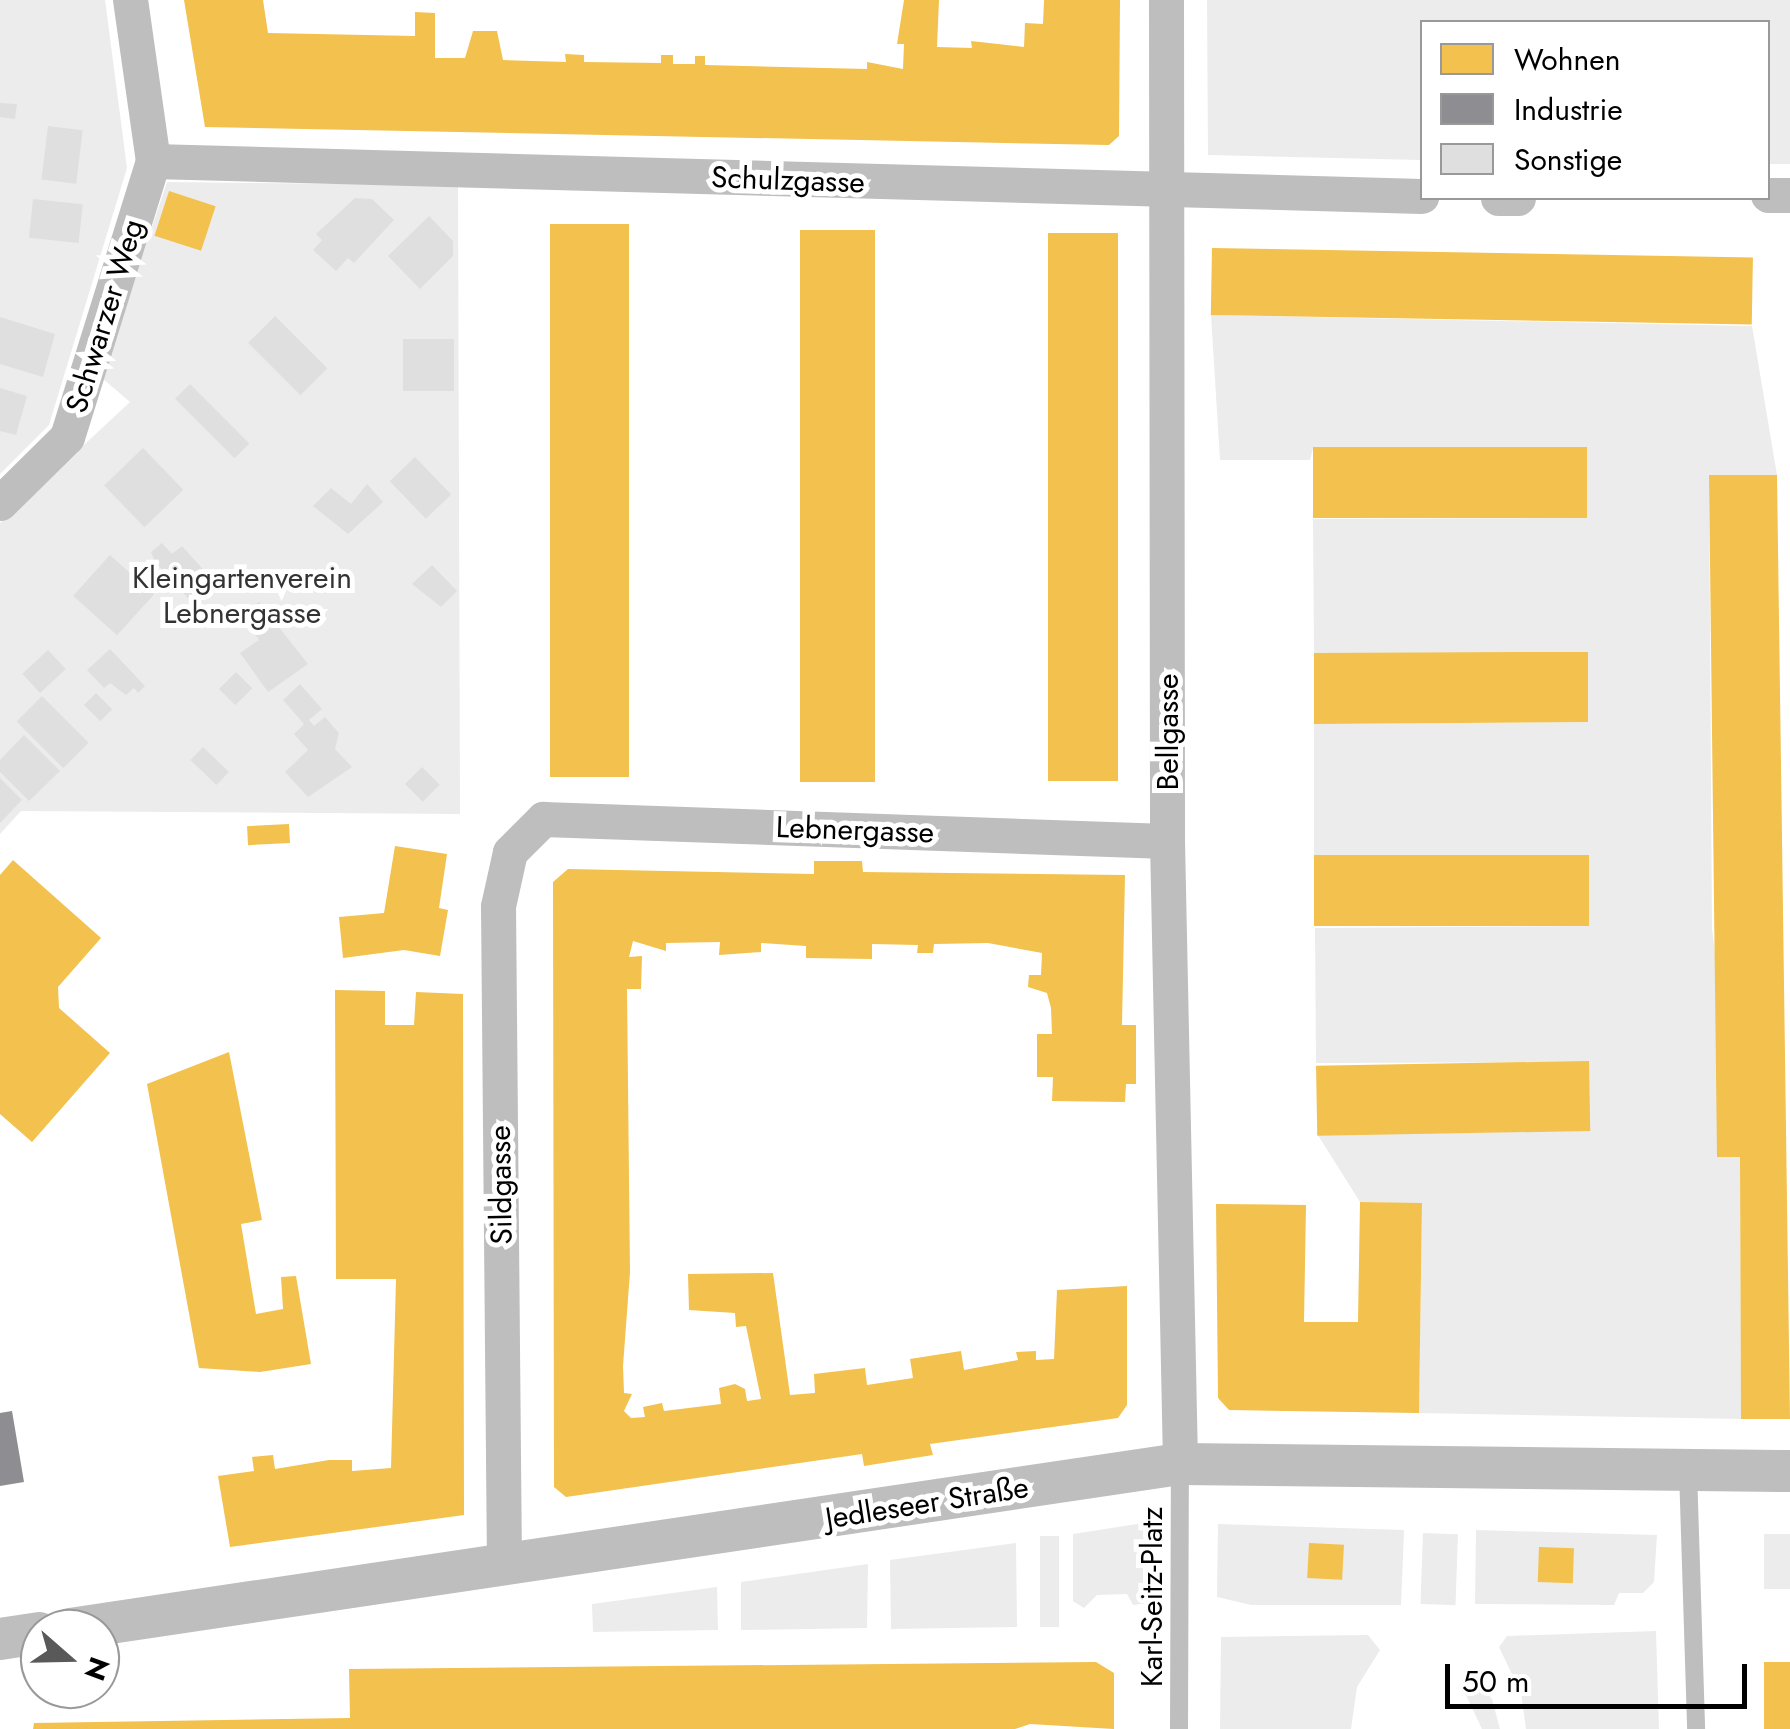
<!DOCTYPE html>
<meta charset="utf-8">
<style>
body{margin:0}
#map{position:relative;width:1790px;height:1729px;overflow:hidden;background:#fff;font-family:Jost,sans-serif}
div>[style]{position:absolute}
.green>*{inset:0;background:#ececec;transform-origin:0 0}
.homes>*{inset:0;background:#f2c14e;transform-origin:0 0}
.industry>*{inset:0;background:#8d8d92}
.building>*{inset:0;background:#dfdfdf;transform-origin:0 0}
.service>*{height:18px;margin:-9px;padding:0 9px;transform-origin:9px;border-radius:9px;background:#bebebe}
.minor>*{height:35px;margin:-17.5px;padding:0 17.5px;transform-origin:17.5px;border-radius:17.5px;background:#bebebe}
.tertiary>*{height:42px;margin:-21px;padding:0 21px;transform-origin:21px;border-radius:21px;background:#bebebe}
span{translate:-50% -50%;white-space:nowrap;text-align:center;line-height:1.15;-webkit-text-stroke:10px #fff;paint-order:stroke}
.street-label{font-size:30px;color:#000}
.park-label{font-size:30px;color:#333}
.legend{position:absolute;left:1420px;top:20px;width:350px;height:180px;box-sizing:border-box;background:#fff;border:2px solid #999;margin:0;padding:12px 18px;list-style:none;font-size:30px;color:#000}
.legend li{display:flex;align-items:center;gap:20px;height:50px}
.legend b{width:50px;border:2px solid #999}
.north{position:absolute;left:20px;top:1609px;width:100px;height:100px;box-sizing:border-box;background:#fff;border:2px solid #999;border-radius:50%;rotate:110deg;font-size:28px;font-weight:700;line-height:40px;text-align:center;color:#000}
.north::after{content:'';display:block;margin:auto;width:35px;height:45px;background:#595959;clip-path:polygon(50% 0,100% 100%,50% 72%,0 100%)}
.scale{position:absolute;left:1445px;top:1664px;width:302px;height:45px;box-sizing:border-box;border:5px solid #000;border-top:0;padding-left:12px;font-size:30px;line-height:35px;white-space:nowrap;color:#000;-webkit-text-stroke:8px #fff;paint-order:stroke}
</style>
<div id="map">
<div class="green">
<i style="clip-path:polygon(0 0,105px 0,127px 168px,49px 425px,0 474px)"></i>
<i style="clip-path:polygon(1207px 0,1790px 0,1790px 164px,1768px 164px,1768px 22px,1422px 22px,1422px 160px,1208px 155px)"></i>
<i style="clip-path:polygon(167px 182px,458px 185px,460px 814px,21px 811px,0 834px,0 523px,130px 402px,102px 378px)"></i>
<i style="clip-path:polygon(1211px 315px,1752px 326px,1777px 475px,1709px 476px,1712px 928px,1740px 1157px,1741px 1419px,1419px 1413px,1422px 1204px,1360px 1202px,1316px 1132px,1589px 1131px,1589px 1062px,1316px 1063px,1315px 928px,1589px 926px,1589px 856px,1314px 857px,1314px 724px,1588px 722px,1588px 653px,1314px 653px,1313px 519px,1586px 518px,1586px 447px,1313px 449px,1310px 460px,1220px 460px)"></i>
<i style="clip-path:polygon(1150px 1522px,1149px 1603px,1133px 1605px,1127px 1594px,1097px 1595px,1084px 1608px,1073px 1601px,1073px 1534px)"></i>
<i style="clip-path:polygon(1218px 1524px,1404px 1530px,1401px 1605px,1251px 1605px,1217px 1597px)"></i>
<i style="clip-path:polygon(1476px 1530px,1657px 1535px,1654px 1582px,1643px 1593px,1619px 1593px,1614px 1605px,1475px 1604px)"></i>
<i style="left:1423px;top:1533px;width:35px;height:71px;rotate:2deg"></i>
<i style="left:1764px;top:1534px;width:26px;height:55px"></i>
<i style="left:1059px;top:1536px;width:91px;height:19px;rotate:90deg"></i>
<i style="clip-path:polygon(1016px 1543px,1017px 1627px,891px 1629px,890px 1560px)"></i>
<i style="clip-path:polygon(868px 1564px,867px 1628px,741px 1630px,741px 1582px)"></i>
<i style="clip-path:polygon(717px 1587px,718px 1630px,593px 1632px,592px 1604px)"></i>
<i style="clip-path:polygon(1656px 1631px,1659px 1729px,1526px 1729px,1521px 1693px,1499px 1647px,1507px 1636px)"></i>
<i style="clip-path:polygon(1368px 1635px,1380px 1650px,1357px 1687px,1351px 1729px,1220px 1729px,1221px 1637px)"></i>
<i style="clip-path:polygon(1476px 1680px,1492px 1699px,1500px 1729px,1482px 1729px,1465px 1693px)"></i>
</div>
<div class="homes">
<i style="clip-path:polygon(184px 0,263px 0,268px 33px,415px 36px,415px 12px,435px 13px,435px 58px,465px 58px,473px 31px,497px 31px,503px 60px,566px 62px,565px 54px,584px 55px,584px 62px,661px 63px,661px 55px,673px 55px,673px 64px,695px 64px,695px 56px,705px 56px,705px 65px,867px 69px,867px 62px,903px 69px,904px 44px,897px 44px,904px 0,939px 0,937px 47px,972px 48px,971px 41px,1024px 47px,1025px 23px,1043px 24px,1044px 0,1120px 0,1119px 136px,1109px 145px,205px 127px)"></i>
<i style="left:169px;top:191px;width:49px;height:47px;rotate:18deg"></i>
<i style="left:550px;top:224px;width:79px;height:553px"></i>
<i style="left:800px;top:230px;width:75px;height:552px"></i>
<i style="left:1118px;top:233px;width:548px;height:70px;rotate:90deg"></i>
<i style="left:1212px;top:248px;width:541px;height:67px;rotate:1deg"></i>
<i style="left:1587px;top:447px;width:71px;height:274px;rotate:90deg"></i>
<i style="clip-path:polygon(1709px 475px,1777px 475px,1790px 1419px,1741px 1419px,1740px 1157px,1717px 1157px)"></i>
<i style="clip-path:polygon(1520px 652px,1588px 652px,1588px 722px,1314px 724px,1314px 653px)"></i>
<i style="left:289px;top:824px;width:19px;height:42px;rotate:87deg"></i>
<i style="clip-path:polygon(395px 846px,447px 854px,439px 908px,448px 910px,440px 956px,404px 950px,343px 958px,339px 917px,384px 913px)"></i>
<i style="left:1589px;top:855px;width:71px;height:275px;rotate:90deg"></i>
<i style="clip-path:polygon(13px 860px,101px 938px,58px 987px,59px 1008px,110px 1053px,32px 1142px,0 1114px,0 875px)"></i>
<i style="clip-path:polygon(814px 861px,862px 861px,863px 872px,1125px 875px,1122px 1025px,1136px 1025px,1136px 1084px,1126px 1084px,1125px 1102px,1052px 1101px,1053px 1077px,1037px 1077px,1037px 1034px,1052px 1034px,1051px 1008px,1047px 993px,1028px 987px,1029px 975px,1041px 975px,1042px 953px,988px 943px,934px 944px,933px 953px,917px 953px,918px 945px,872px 944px,872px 959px,806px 958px,806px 946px,761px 943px,761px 952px,719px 955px,720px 942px,666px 943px,666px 951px,633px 941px,629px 957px,642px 956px,641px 989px,627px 989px,630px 1272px,623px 1366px,624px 1393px,632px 1394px,624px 1411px,631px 1418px,645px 1417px,643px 1407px,662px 1403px,664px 1411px,721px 1404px,719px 1388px,735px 1384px,745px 1389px,747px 1401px,761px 1399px,746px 1326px,736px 1327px,735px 1313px,689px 1310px,688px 1274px,773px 1273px,790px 1395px,815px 1393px,814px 1374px,865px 1368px,867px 1385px,913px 1378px,910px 1359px,961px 1351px,964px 1370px,1018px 1360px,1016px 1352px,1036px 1351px,1036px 1360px,1054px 1359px,1057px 1290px,1127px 1286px,1127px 1405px,1118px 1418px,930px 1444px,933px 1455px,864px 1466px,862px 1454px,566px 1497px,554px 1487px,553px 882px,568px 869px,814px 874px)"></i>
<i style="clip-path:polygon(335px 990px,385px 991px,385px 1025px,414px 1025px,416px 992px,463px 994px,464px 1515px,230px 1547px,218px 1476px,254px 1471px,252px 1457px,273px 1455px,275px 1469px,329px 1460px,352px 1460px,352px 1471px,391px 1468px,396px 1279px,336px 1279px)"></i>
<i style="clip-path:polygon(229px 1052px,262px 1220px,241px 1224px,256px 1314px,283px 1309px,281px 1277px,296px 1276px,311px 1364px,260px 1372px,199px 1368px,147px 1084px)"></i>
<i style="left:1589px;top:1061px;width:70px;height:273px;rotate:89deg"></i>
<i style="clip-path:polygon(1360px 1202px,1422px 1203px,1419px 1413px,1229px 1410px,1218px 1398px,1216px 1204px,1306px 1205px,1304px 1322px,1358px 1322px)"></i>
<i style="left:1309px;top:1543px;width:35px;height:35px;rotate:3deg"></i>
<i style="left:1539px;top:1547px;width:35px;height:35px;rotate:2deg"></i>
<i style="clip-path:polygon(1096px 1662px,1114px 1673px,1114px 1729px,1030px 1724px,1015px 1729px,33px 1729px,34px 1723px,350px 1718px,349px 1669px)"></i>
<i style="left:1790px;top:1662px;width:67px;height:26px;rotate:90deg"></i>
</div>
<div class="industry">
<i style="clip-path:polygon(12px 1411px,24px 1482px,0 1486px,0 1413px)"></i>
</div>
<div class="building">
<i style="clip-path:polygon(0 103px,17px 104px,15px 119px,0 117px)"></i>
<i style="left:48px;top:126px;width:35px;height:54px;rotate:7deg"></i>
<i style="clip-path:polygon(355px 198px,372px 199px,394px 220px,354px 263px,348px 258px,336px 271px,313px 250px,322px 240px,316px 234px)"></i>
<i style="left:33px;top:199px;width:50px;height:39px;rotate:6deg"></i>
<i style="clip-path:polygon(429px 216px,453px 241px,453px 256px,420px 289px,388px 256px)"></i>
<i style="left:275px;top:316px;width:74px;height:38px;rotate:45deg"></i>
<i style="clip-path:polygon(0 317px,55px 334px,43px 377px,0 364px)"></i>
<i style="left:403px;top:339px;width:51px;height:52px"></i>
<i style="left:190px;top:384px;width:84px;height:21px;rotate:45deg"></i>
<i style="clip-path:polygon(0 388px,27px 396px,16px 435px,0 431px)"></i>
<i style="left:143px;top:448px;width:58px;height:54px;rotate:46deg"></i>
<i style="left:415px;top:457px;width:52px;height:35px;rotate:46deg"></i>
<i style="clip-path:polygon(367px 484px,383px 502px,348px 534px,313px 506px,331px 488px,351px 504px)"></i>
<i style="clip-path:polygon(162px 543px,172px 554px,182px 546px,210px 577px,188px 598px,155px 562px,151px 552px)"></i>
<i style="left:110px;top:555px;width:59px;height:55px;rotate:42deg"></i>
<i style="clip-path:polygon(432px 565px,457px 591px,441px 607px,412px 584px)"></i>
<i style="clip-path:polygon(259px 602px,308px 664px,268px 692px,240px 653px,259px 640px,241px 615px)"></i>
<i style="clip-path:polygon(110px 649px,145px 686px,138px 693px,134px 688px,126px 695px,110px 683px,104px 688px,87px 670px)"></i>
<i style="left:48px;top:650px;width:26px;height:35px;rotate:47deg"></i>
<i style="left:236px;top:672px;width:23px;height:24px;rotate:45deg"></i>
<i style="clip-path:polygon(300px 684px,322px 709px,309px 720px,314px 726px,325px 717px,339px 733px,335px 749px,352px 767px,308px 797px,285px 772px,308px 750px,294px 734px,304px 724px,283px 700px)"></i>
<i style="left:96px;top:693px;width:23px;height:17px;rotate:45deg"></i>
<i style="left:42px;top:696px;width:66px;height:36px;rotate:45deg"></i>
<i style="clip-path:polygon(24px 735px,60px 771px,29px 801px,0 772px,0 760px)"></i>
<i style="left:203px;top:747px;width:36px;height:18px;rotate:44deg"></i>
<i style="left:422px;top:767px;width:25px;height:24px;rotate:45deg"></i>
<i style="clip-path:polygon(0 778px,22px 800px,0 823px)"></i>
</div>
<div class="service">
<i style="left:1688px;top:1470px;width:259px;rotate:88.2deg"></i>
<i style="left:1179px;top:1729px;width:264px;rotate:-89.8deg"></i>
</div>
<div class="minor">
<i style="left:1166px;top:0;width:841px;rotate:89.93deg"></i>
<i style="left:1167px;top:841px;width:623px;rotate:88.8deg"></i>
<i style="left:153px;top:161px;width:1269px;rotate:1.58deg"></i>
<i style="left:1768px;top:195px;width:22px"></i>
<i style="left:1498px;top:198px;width:20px"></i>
<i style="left:0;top:503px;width:94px;rotate:-44.6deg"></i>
<i style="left:67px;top:437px;width:289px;rotate:-72.7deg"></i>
<i style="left:153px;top:161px;width:163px;rotate:-98.1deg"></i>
<i style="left:504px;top:1566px;width:660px;rotate:-90.52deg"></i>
<i style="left:498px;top:906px;width:55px;rotate:-77.5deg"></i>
<i style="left:510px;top:852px;width:47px;rotate:-45deg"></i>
<i style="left:543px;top:819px;width:624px;rotate:2.02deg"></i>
</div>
<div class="tertiary">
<i style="left:70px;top:1629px;width:1122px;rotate:-8.46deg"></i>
<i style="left:1180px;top:1464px;width:610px;rotate:0.66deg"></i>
<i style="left:0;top:1639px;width:40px;rotate:-8.5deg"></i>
</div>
<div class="street-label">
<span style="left:788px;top:180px;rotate:2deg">Schulzgasse</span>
<span style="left:105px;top:316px;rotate:-73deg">Schwarzer Weg</span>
<span style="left:1168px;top:732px;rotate:-90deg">Bellgasse</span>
<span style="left:855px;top:830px;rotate:2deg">Lebnergasse</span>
<span style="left:501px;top:1185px;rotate:-91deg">Sildgasse</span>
<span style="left:927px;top:1503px;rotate:-9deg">Jedleseer Straße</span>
<span style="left:1152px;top:1597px;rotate:-90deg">Karl-Seitz-Platz</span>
</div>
<div class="park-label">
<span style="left:242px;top:595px">Kleingartenverein<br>Lebnergasse</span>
</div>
<ul class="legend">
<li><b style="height:28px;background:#f2c14e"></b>Wohnen</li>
<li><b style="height:28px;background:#8d8d92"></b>Industrie</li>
<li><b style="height:28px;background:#dfdfdf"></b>Sonstige</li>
</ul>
<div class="north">N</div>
<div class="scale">50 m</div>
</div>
